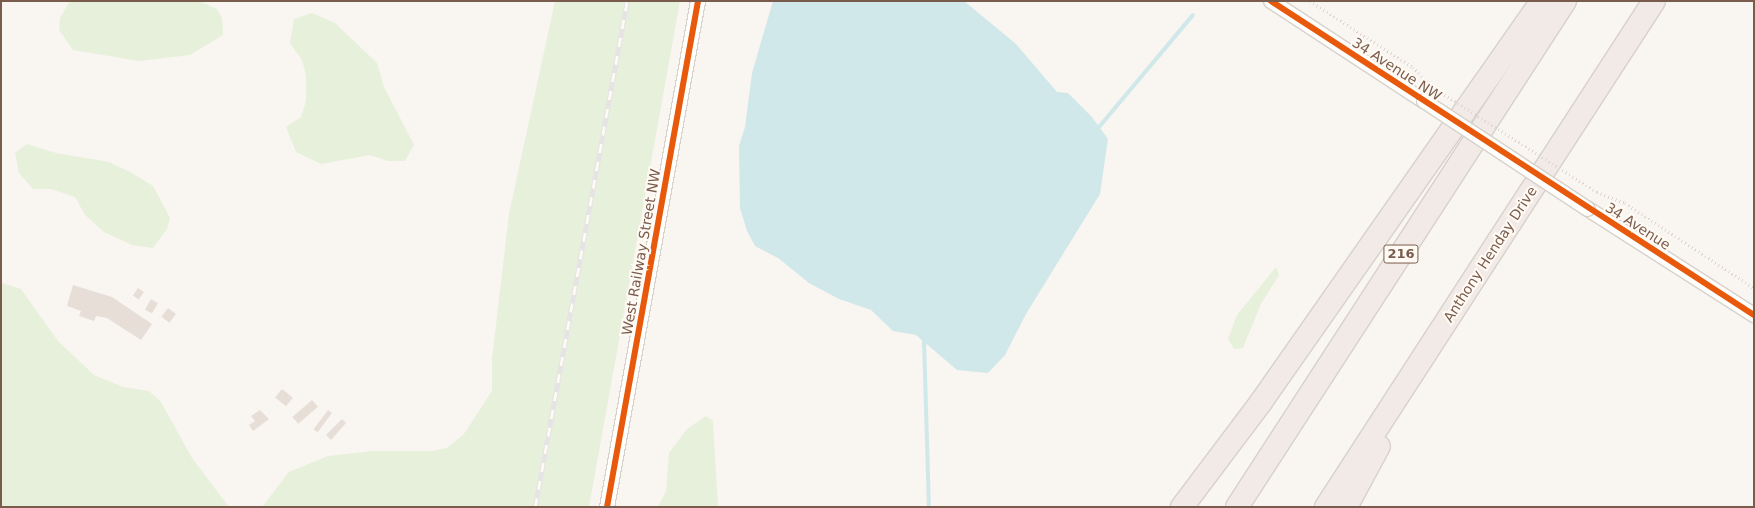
<!DOCTYPE html>
<style>
body{margin:0}
#map{position:relative;width:1755px;height:508px;overflow:hidden;background:#f9f5f0;font-family:"DejaVu Sans",sans-serif}
div>[style]{position:absolute}
.green>*{inset:0;background:#e7f0db}
.water>*{inset:0;background:#d0e8ea}
.stream>*{height:4px;margin:-2px;padding:0 2px;transform-origin:2px;border-radius:2px;background:#d0e8ea}
.building>*{inset:0;background:#e6ded7;transform-origin:0 0}
.path>*{height:2.5px;margin-top:-1.25px;transform-origin:0;background:repeating-linear-gradient(90deg,#dcd5d0 0 1px,transparent 0 4px)}
.roads{filter:drop-shadow(1px 0 #d7d1cb) drop-shadow(-1px 0 #d7d1cb) drop-shadow(0 1px #d7d1cb) drop-shadow(0 -1px #d7d1cb)}
.minor>*{height:14px;margin:-7px;padding:0 7px;transform-origin:7px;border-radius:7px;background:#fefefd}
.motorway>*{height:22px;margin:-11px;padding:0 11px;transform-origin:11px;border-radius:11px;background:#f2eae7}
.rail>*{height:4.5px;margin-top:-2.25px;transform-origin:0;background:repeating-linear-gradient(90deg,#fffaf3 0 9px,#e6e3e7 0 18px);box-sizing:border-box;border-block:1px solid #e6e3e7}
.path-bridge>*{height:2.5px;margin-top:-1.25px;transform-origin:0;background:repeating-linear-gradient(90deg,#dcd5d0 0 1px,transparent 0 4px)}
.bridges{filter:drop-shadow(1px 0 #d7d1cb) drop-shadow(-1px 0 #d7d1cb) drop-shadow(0 1px #d7d1cb) drop-shadow(0 -1px #d7d1cb)}
.minor-bridge>*{height:14px;margin:-7px;padding:0 7px;transform-origin:7px;border-radius:7px;background:#fefefd}
.cycleway>*{height:6px;margin:-3px;padding:0 3px;transform-origin:3px;border-radius:3px;background:#e8590c}
span{translate:-50% -50%;white-space:nowrap;text-align:center;line-height:1.15;-webkit-text-stroke:4px #fffaf3;paint-order:stroke}
.shield-label span{padding:1px 3px;background:#fffaf3;border:1px solid;border-radius:3px;-webkit-text-stroke-width:0}
.shield-label{font-size:13px;color:#7a5c4d;font-weight:700}
.street-label{font-size:14px;color:#7a5c4d}
.frame{position:absolute;inset:0;border:2px solid #7a5c4d;pointer-events:none}
</style>
<div id="map">
<div class="green">
<i style="clip-path:polygon(70px 1px,199px 1px,217px 9px,222px 18px,223px 35px,190px 55px,139px 61px,73px 50px,59px 30px,60px 18px)"></i>
<i style="clip-path:polygon(555px 1px,680px 1px,589px 507px,262px 507px,289px 472px,328px 456px,373px 451px,432px 451px,447px 448px,464px 434px,492px 391px,492px 359px,509px 214px)"></i>
<i style="clip-path:polygon(312px 13px,335px 23px,377px 63px,384px 87px,414px 145px,405px 161px,388px 161px,370px 155px,321px 164px,296px 152px,286px 127px,301px 117px,306px 101px,306px 75px,302px 60px,290px 43px,294px 19px)"></i>
<i style="clip-path:polygon(27px 144px,56px 153px,109px 162px,132px 173px,153px 186px,170px 218px,167px 229px,153px 248px,132px 245px,104px 232px,85px 215px,75px 197px,51px 189px,33px 189px,19px 173px,15px 153px)"></i>
<i style="clip-path:polygon(1276px 267px,1279px 275px,1261px 304px,1243px 348px,1234px 349px,1228px 339px,1237px 315px)"></i>
<i style="clip-path:polygon(1px 283px,21px 289px,58px 341px,94px 375px,123px 387px,149px 391px,161px 402px,192px 458px,229px 507px,72px 507px,71px 505px,68px 507px,1px 507px)"></i>
<i style="clip-path:polygon(706px 416px,713px 421px,718px 507px,658px 507px,666px 491px,669px 453px,687px 429px)"></i>
</div>
<div class="water">
<i style="clip-path:polygon(773px 1px,964px 1px,1016px 44px,1057px 92px,1068px 93px,1092px 117px,1108px 139px,1100px 194px,1026px 314px,1005px 355px,988px 373px,957px 370px,916px 335px,893px 331px,871px 310px,839px 299px,809px 283px,778px 258px,755px 246px,747px 231px,740px 208px,739px 146px,745px 127px,752px 73px)"></i>
</div>
<div class="stream">
<i style="left:1099px;top:127px;width:146px;rotate:-50deg"></i>
<i style="left:924px;top:341px;width:166px;rotate:88.3deg"></i>
</div>
<div class="building">
<i style="clip-path:polygon(73px 285px,112px 297px,152px 324px,141px 340px,107px 318px,96px 316px,94px 321px,79px 316px,81px 311px,67px 306px)"></i>
<i style="left:138px;top:288px;width:7px;height:9px;rotate:34deg"></i>
<i style="left:151px;top:299px;width:8px;height:12px;rotate:30deg"></i>
<i style="left:168px;top:308px;width:10px;height:11px;rotate:37deg"></i>
<i style="left:282px;top:389px;width:14px;height:11px;rotate:39deg"></i>
<i style="left:312px;top:400px;width:9px;height:26px;rotate:49deg"></i>
<i style="clip-path:polygon(260px 410px,269px 419px,253px 431px,249px 425px,255px 421px,251px 416px)"></i>
<i style="left:328px;top:410px;width:5px;height:24px;rotate:37deg"></i>
<i style="clip-path:polygon(342px 419px,346px 423px,331px 440px,326px 435px)"></i>
</div>
<div class="path">
<i style="left:1310px;top:1px;width:122px;rotate:32.7deg"></i>
<i style="left:1413px;top:67px;width:26px;rotate:47deg"></i>
<i style="left:1597px;top:192px;width:30px;rotate:21deg"></i>
<i style="left:1625px;top:203px;width:154px;rotate:33.4deg"></i>
</div>
<div class="roads">
<div class="minor">
<i style="left:1271px;top:1px;width:183px;rotate:33.2deg"></i>
<i style="left:1588px;top:209px;width:197px;rotate:32.6deg"></i>
<i style="left:607px;top:507px;width:514px;rotate:-79.8deg"></i>
</div>
<div class="motorway">
<i style="left:1182px;top:507px;width:131px;rotate:-53deg"></i>
<i style="left:1261px;top:402px;width:490px;rotate:-55deg"></i>
<i style="left:1237px;top:507px;width:603px;rotate:-57.05deg"></i>
<i style="left:1326px;top:507px;width:603px;rotate:-57.05deg"></i>
<i style="left:1346px;top:507px;width:69px;rotate:-61.6deg"></i>
</div>
</div>
<div class="rail">
<i style="left:535px;top:507px;width:514px;rotate:-79.7deg"></i>
</div>
<div class="path-bridge">
<i style="left:1431px;top:86px;width:197px;rotate:32.6deg"></i>
</div>
<div class="bridges">
<div class="minor-bridge">
<i style="left:1424px;top:101px;width:196px;rotate:33.4deg"></i>
</div>
</div>
<div class="cycleway">
<i style="left:1271px;top:1px;width:576px;rotate:33.03deg"></i>
<i style="left:607px;top:507px;width:514px;rotate:-79.8deg"></i>
</div>
<div class="shield-label">
<span style="left:1401px;top:254px">216</span>
</div>
<div class="street-label">
<span style="left:1397px;top:69px;rotate:33deg">34 Avenue NW</span>
<span style="left:1638px;top:226px;rotate:33deg">34 Avenue</span>
<span style="left:641px;top:252px;rotate:-80deg">West Railway Street NW</span>
<span style="left:1490px;top:254px;rotate:-57deg">Anthony Henday Drive</span>
</div>
<div class="frame"></div>
</div>
